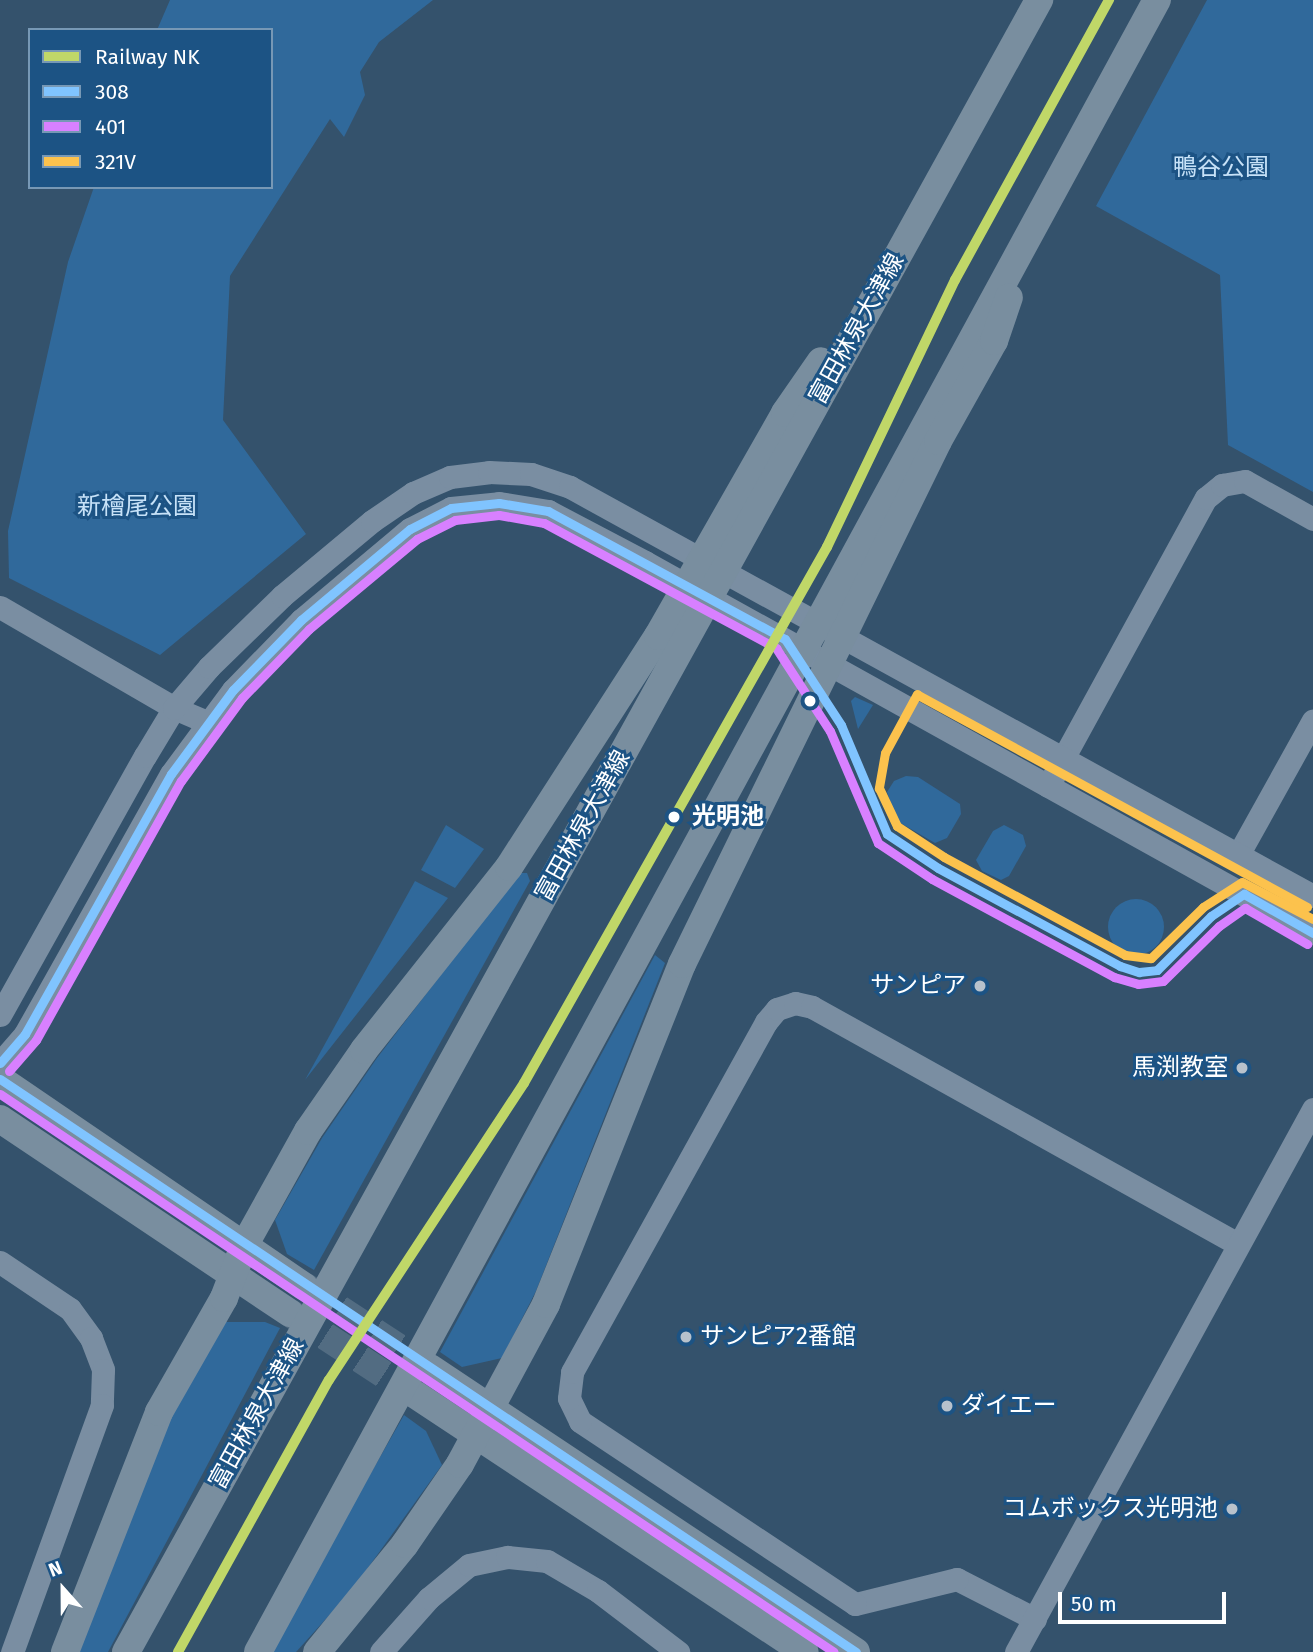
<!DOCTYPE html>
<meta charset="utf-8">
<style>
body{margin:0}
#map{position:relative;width:1313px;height:1652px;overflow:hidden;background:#34526c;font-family:"Fira Sans","Noto Sans JP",sans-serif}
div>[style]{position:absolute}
.green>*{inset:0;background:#30699b}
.round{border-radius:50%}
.major-tunnel>*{height:28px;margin-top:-14px;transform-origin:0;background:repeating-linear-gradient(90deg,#526c82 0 28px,transparent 0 42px)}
.minor>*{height:23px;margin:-11.5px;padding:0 11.5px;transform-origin:11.5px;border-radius:11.5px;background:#7a8ea2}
.major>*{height:28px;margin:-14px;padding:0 14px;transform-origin:14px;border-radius:14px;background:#798e9f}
.bus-1>*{height:9px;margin:-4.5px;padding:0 4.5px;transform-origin:4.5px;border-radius:4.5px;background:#80c4ff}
.bus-2>*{height:9px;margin:-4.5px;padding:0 4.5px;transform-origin:4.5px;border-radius:4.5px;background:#d880ff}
.bus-3>*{height:9px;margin:-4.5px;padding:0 4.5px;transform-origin:4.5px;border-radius:4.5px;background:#fcc24d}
.rail-1>*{height:10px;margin:-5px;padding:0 5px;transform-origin:5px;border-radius:5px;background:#c0d768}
.dots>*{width:19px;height:19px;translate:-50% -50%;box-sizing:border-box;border:4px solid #1c5384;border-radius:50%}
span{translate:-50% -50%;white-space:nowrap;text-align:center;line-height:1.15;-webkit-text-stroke:6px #1c5384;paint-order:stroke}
.park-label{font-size:24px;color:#c7e2f8}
.street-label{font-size:24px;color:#fff}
.stop-label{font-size:24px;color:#fff;font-weight:700}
.left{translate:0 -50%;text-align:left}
.poi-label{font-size:24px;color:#fff}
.right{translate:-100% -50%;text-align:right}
.legend{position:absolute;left:28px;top:28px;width:245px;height:161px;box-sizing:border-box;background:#1c5384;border:2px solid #7798b5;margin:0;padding:9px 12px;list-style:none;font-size:21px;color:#fff}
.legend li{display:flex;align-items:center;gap:14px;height:35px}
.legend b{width:35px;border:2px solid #7798b5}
.north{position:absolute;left:28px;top:1554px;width:70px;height:70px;-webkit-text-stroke:5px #1c5384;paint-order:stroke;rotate:339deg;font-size:19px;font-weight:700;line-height:28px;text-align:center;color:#fff}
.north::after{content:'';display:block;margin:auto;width:24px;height:32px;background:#fff;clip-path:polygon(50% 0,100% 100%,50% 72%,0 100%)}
.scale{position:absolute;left:1058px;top:1592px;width:168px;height:32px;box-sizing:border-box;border:4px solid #fff;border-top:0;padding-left:9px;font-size:21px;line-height:24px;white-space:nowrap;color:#fff;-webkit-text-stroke:5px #1c5384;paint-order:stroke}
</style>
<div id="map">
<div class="green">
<i style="clip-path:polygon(170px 0,433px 0,379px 42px,360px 72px,365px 95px,344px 137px,330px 119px,230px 276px,223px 420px,306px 534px,160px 655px,9px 578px,8px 531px,68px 262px,94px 187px,271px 187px,271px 30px,157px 30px)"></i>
<i style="clip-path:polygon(1207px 0,1313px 0,1313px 492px,1228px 445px,1220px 275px,1096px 206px)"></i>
<i style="clip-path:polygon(855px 697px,873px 705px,858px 729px,851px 701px)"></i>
<i style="clip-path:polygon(906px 776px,918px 777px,960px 804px,961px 814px,947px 838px,935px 843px,897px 821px,887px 792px,894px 781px)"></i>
<i style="clip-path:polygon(446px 825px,484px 849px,455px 888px,421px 870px)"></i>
<i style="clip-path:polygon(1004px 825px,1023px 835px,1026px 846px,1009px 876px,1001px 880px,982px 871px,976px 860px,993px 831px)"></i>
<i style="clip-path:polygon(519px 873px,527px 873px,530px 881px,314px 1270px,287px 1254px,275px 1220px,322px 1138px,377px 1058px)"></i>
<i style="clip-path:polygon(415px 881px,448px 898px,305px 1080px)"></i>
<i class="round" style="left:1108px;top:899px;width:56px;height:56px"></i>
<i style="clip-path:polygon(655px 955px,665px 963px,536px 1291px,502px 1358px,462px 1367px,440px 1352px)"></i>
<i style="clip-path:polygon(220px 1322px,265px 1322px,280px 1328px,108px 1652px,78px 1652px,172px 1404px)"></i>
<i style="clip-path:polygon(404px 1415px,426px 1431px,442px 1465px,352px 1590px,296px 1652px,269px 1652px)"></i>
</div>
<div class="major-tunnel">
<i style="left:304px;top:1286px;width:150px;rotate:33.1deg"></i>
<i style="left:290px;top:1313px;width:150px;rotate:33.1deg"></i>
</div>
<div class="minor">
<i style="left:0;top:607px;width:201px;rotate:30.1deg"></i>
<i style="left:174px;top:708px;width:36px;rotate:23deg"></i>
<i style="left:1048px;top:786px;width:328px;rotate:-61.3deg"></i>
<i style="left:1206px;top:498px;width:21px;rotate:-39deg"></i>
<i style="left:1222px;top:485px;width:23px;rotate:-10deg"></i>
<i style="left:1245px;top:481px;width:78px;rotate:29.2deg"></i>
<i style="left:1238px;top:855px;width:154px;rotate:-60.9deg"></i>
<i style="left:0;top:1015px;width:297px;rotate:-60.8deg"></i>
<i style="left:145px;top:756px;width:56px;rotate:-58.9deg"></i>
<i style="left:174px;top:708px;width:54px;rotate:-49.5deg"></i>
<i style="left:209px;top:667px;width:102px;rotate:-44.2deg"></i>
<i style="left:282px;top:596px;width:117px;rotate:-39.8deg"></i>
<i style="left:372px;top:521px;width:50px;rotate:-34.3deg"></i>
<i style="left:413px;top:493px;width:40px;rotate:-23.4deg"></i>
<i style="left:450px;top:477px;width:39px;rotate:-7deg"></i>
<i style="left:489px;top:472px;width:42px;rotate:2.7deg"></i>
<i style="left:531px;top:474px;width:41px;rotate:18.4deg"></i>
<i style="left:570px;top:487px;width:848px;rotate:28.83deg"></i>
<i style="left:0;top:1063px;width:38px;rotate:-49deg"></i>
<i style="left:25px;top:1034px;width:298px;rotate:-60.7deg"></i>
<i style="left:171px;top:774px;width:104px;rotate:-53.6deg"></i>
<i style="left:233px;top:690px;width:98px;rotate:-45.8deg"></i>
<i style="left:301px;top:620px;width:142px;rotate:-39.9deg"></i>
<i style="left:410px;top:529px;width:46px;rotate:-27.1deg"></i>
<i style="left:451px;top:508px;width:48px;rotate:-5.9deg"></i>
<i style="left:499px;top:503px;width:50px;rotate:9.3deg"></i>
<i style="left:548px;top:511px;width:110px;rotate:27.7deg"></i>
<i style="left:645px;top:562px;width:764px;rotate:29.05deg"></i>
<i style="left:0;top:1262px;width:84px;rotate:33.9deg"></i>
<i style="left:70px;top:1309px;width:36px;rotate:54deg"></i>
<i style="left:91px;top:1338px;width:34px;rotate:69deg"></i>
<i style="left:103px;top:1370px;width:35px;rotate:92deg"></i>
<i style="left:102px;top:1405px;width:263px;rotate:110deg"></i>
<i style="left:1035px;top:1619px;width:88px;rotate:-152.9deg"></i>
<i style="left:957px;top:1579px;width:105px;rotate:166.2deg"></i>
<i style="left:855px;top:1604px;width:330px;rotate:-146.4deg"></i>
<i style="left:580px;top:1421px;width:25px;rotate:-116deg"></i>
<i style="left:569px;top:1398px;width:26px;rotate:-83deg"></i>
<i style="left:572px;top:1372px;width:400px;rotate:-61deg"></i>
<i style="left:766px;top:1022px;width:17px;rotate:-50deg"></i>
<i style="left:777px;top:1009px;width:19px;rotate:-18deg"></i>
<i style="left:795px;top:1003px;width:17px;rotate:13deg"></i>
<i style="left:812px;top:1007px;width:487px;rotate:29.1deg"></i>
<i style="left:381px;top:1652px;width:72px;rotate:-48.4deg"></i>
<i style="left:429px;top:1598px;width:52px;rotate:-39.5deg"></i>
<i style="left:469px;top:1565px;width:39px;rotate:-12deg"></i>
<i style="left:507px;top:1557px;width:40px;rotate:5.7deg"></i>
<i style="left:547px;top:1561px;width:59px;rotate:30.5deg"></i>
<i style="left:598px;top:1591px;width:101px;rotate:37.3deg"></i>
<i style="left:1016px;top:1652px;width:619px;rotate:-61.32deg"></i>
</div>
<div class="major">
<i style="left:0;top:1079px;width:368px;rotate:34.3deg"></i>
<i style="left:0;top:1119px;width:349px;rotate:33.8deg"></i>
<i style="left:430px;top:1368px;width:512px;rotate:33.69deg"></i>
<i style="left:416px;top:1395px;width:466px;rotate:33.5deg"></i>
<i style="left:65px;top:1652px;width:258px;rotate:-68.6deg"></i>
<i style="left:159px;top:1412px;width:131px;rotate:-60.3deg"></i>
<i style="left:224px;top:1298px;width:56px;rotate:-69deg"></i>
<i style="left:244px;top:1246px;width:132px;rotate:-60.9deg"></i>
<i style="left:308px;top:1131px;width:98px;rotate:-55.3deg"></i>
<i style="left:364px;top:1050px;width:233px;rotate:-51.6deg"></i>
<i style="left:509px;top:867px;width:275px;rotate:-57.2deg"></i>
<i style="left:658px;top:636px;width:257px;rotate:-60.3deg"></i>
<i style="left:785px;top:413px;width:63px;rotate:-55.3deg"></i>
<i style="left:126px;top:1652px;width:1888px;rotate:-61.07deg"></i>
<i style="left:258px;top:1652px;width:1881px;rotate:-61.45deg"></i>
<i style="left:317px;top:1652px;width:139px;rotate:-50.8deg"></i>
<i style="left:405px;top:1544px;width:97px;rotate:-55.5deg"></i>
<i style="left:460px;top:1464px;width:182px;rotate:-61.7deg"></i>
<i style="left:546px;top:1304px;width:366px;rotate:-68.2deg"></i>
<i style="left:682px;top:964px;width:582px;rotate:-63.92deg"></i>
<i style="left:938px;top:441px;width:115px;rotate:-60.8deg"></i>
<i style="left:994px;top:341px;width:46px;rotate:-71.2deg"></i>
</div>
<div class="bus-1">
<i style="left:0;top:1063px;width:38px;rotate:-49deg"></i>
<i style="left:25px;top:1034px;width:298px;rotate:-60.7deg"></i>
<i style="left:171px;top:774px;width:104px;rotate:-53.6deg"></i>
<i style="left:233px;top:690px;width:98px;rotate:-45.8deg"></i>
<i style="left:301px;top:620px;width:142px;rotate:-39.9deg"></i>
<i style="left:410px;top:529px;width:46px;rotate:-27.1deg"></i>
<i style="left:451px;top:508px;width:48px;rotate:-5.9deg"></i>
<i style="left:499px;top:503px;width:50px;rotate:9.3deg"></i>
<i style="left:548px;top:511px;width:269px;rotate:28.4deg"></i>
<i style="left:785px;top:639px;width:103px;rotate:56.9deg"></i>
<i style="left:841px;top:725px;width:118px;rotate:67.1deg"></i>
<i style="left:887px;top:834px;width:61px;rotate:33.7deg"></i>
<i style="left:938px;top:868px;width:207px;rotate:28.3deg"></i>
<i style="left:1120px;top:966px;width:20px;rotate:18deg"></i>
<i style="left:1139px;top:972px;width:18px;rotate:-6deg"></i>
<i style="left:1157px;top:970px;width:76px;rotate:-45deg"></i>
<i style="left:1211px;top:916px;width:40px;rotate:-34deg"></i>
<i style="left:1244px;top:894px;width:79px;rotate:29.5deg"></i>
<i style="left:0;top:1079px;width:1030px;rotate:33.8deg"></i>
</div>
<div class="bus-2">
<i style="left:9px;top:1071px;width:41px;rotate:-48.9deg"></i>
<i style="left:36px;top:1040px;width:297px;rotate:-60.8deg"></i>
<i style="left:181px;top:781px;width:103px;rotate:-53.7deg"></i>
<i style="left:242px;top:698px;width:96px;rotate:-45.8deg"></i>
<i style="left:309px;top:629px;width:141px;rotate:-39.8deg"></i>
<i style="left:417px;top:539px;width:42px;rotate:-26.6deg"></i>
<i style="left:455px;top:520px;width:44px;rotate:-6.5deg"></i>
<i style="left:499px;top:515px;width:46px;rotate:10.1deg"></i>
<i style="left:544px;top:523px;width:264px;rotate:28.3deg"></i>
<i style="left:776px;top:648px;width:99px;rotate:57deg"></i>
<i style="left:830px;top:731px;width:122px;rotate:66.8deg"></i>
<i style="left:878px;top:843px;width:65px;rotate:33.7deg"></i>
<i style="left:932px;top:879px;width:207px;rotate:28.3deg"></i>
<i style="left:1114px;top:977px;width:25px;rotate:16deg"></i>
<i style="left:1138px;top:984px;width:25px;rotate:-7deg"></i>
<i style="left:1163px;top:981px;width:78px;rotate:-44.5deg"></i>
<i style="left:1219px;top:926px;width:32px;rotate:-35deg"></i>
<i style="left:1245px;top:908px;width:72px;rotate:30.1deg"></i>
<i style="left:0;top:1094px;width:1003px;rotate:33.79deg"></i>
</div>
<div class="bus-3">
<i style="left:1307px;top:907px;width:444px;rotate:-151.4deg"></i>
<i style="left:917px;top:694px;width:67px;rotate:118.5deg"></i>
<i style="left:885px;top:753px;width:36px;rotate:100deg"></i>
<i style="left:879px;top:788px;width:42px;rotate:64.7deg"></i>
<i style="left:897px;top:826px;width:56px;rotate:33.4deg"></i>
<i style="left:944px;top:857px;width:206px;rotate:28.4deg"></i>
<i style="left:1125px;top:955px;width:26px;rotate:7deg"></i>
<i style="left:1151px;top:958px;width:73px;rotate:-44.4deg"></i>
<i style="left:1203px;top:907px;width:46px;rotate:-32.7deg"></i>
<i style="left:1242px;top:882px;width:80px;rotate:27.5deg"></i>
</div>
<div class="rail-1">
<i style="left:178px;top:1652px;width:311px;rotate:-61deg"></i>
<i style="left:329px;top:1380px;width:355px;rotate:-56.7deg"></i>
<i style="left:524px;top:1083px;width:616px;rotate:-60.52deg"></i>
<i style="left:827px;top:547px;width:296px;rotate:-64.4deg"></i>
<i style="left:955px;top:280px;width:320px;rotate:-61.2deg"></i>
</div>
<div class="dots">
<i style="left:810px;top:701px;background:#fff"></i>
<i style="left:674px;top:817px;background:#fff"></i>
<i style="left:980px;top:986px;background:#b8c2cc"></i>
<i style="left:1242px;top:1068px;background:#b8c2cc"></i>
<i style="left:686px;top:1337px;background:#b8c2cc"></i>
<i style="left:947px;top:1406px;background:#b8c2cc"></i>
<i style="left:1232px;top:1509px;background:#b8c2cc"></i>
</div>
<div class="park-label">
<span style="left:1221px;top:168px">鴨谷公園</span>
<span style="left:137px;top:507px">新檜尾公園</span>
</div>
<div class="street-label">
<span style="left:857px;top:329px;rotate:-61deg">富田林泉大津線</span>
<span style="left:583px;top:826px;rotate:-61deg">富田林泉大津線</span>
<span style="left:257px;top:1414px;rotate:-61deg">富田林泉大津線</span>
</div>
<div class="stop-label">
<span class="left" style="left:692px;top:817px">光明池</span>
</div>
<div class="poi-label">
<span class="right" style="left:966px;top:986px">サンピア</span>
<span class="right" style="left:1228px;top:1068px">馬渕教室</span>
<span class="left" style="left:700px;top:1337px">サンピア2番館</span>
<span class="left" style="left:961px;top:1406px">ダイエー</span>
<span class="right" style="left:1218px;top:1509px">コムボックス光明池</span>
</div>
<ul class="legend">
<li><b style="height:9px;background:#c0d768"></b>Railway NK</li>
<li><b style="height:9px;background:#80c4ff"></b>308</li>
<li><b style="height:9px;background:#d880ff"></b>401</li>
<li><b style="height:9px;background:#fcc24d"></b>321V</li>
</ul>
<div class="north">N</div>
<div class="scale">50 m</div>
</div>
